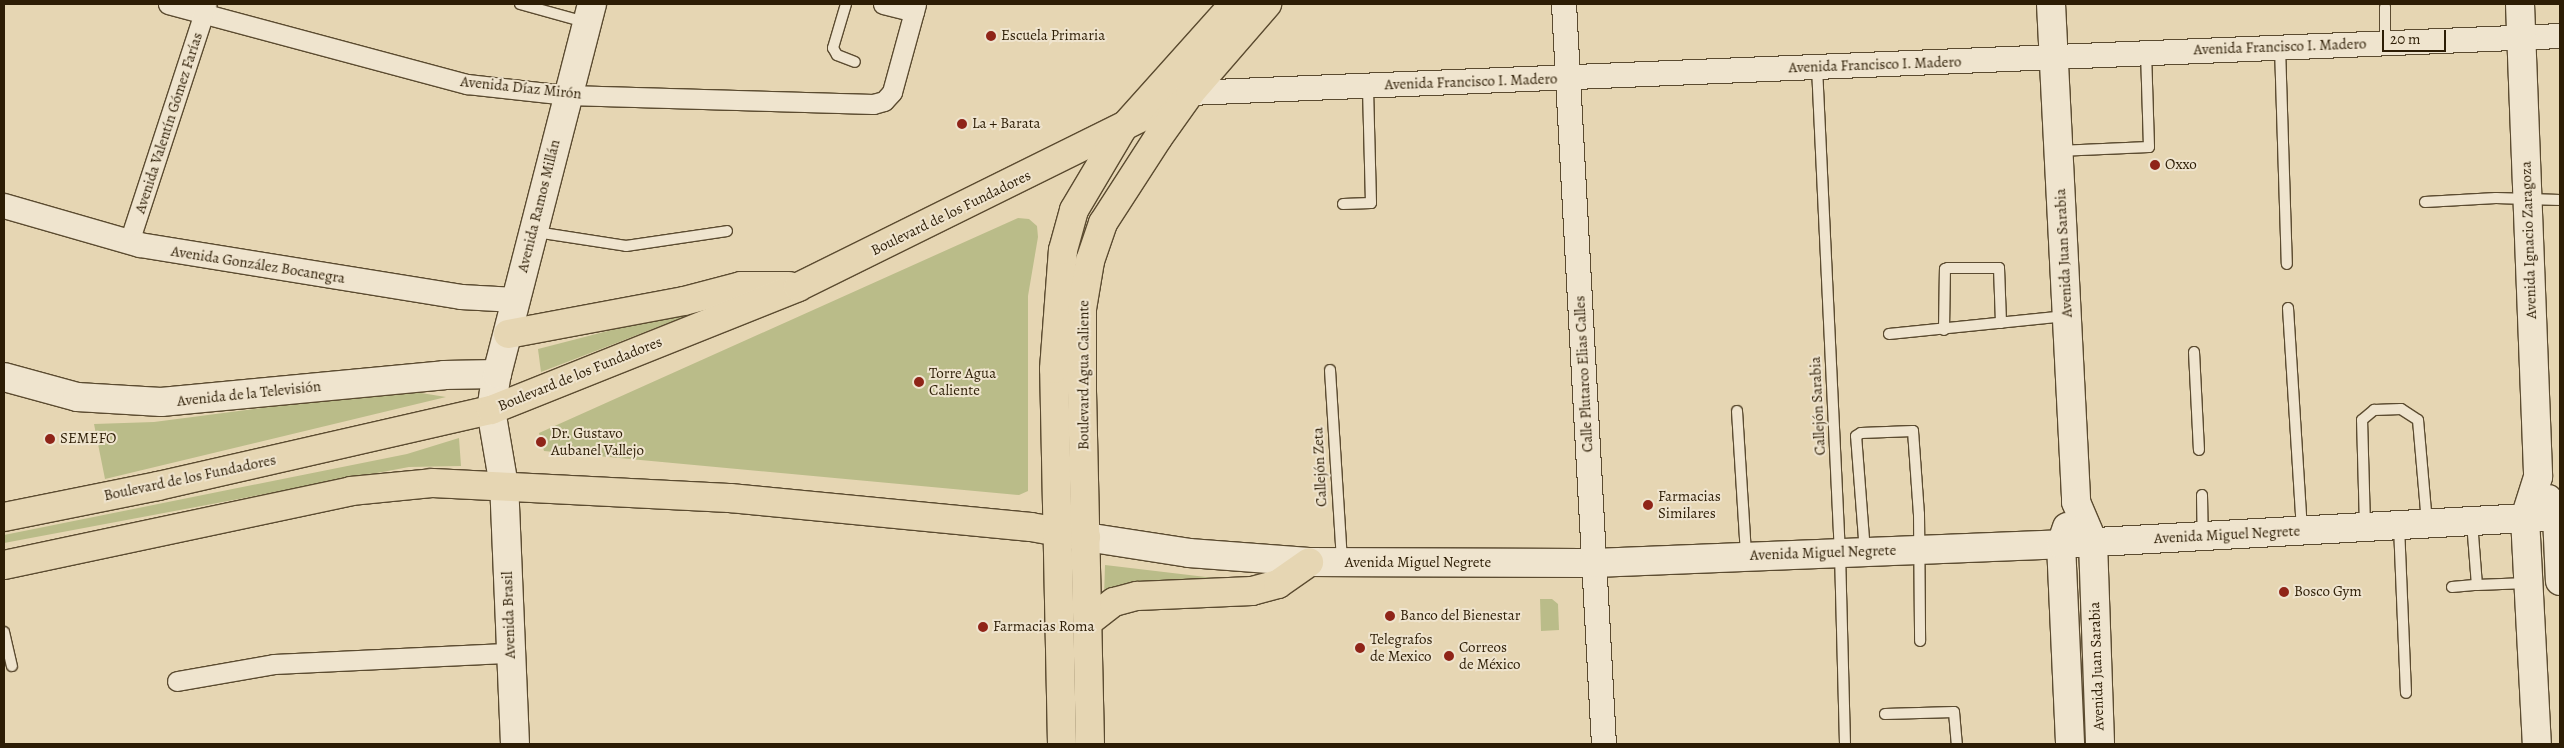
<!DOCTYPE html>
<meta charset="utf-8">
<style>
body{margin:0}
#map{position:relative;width:2564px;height:748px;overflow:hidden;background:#e6d6b3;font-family:Alegreya,serif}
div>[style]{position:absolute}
.green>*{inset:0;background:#babc89}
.roads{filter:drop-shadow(1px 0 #5b4b30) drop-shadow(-1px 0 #5b4b30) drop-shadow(0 1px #5b4b30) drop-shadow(0 -1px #5b4b30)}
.service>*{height:10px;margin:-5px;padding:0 5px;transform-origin:5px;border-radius:5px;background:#efe4ce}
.minor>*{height:19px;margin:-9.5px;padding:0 9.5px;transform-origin:9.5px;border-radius:9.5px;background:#efe4ce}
.tertiary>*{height:24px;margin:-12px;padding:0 12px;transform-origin:12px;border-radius:12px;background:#efe4ce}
.secondary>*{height:28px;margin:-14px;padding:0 14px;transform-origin:14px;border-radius:14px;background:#efe4ce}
.primary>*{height:28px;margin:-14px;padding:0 14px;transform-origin:14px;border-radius:14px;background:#e6d6b3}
.dots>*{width:14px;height:14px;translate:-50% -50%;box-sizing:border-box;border:2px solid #efe4ce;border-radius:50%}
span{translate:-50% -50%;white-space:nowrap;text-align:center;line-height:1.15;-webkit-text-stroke:4px #efe4ce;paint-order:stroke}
.poi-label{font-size:15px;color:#2d1d05}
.left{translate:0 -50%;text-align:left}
.street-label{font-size:15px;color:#2d1d05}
.frame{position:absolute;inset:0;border:5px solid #2d1d05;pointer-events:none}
.scale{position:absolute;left:2382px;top:30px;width:64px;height:22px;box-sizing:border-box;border:2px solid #2d1d05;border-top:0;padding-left:6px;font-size:15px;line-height:18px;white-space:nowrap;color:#2d1d05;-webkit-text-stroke:4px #efe4ce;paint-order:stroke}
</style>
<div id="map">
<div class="green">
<i style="clip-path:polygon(1018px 218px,1029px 219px,1037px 226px,1038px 237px,1028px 296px,1028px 491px,1019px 495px,544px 451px,539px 433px)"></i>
<i style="clip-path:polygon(728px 300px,541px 372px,538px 349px)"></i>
<i style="clip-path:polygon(402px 390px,446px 397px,105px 479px,94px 424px,154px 422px)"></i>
<i style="clip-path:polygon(459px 438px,461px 466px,409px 467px,4px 543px,4px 535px,407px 454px)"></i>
<i style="clip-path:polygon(1105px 565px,1248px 582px,1104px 597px)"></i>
<i style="clip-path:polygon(1540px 599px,1552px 599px,1558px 604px,1559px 630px,1541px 631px)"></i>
</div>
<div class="roads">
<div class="service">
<i style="left:520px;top:4px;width:67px;rotate:15.5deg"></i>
<i style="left:846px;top:4px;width:46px;rotate:106.5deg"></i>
<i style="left:833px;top:48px;width:8px;rotate:60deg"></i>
<i style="left:837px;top:55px;width:19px;rotate:21deg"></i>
<i style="left:2385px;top:7px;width:36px;rotate:90deg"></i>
<i style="left:2280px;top:47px;width:217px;rotate:88.2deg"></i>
<i style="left:1817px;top:67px;width:487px;rotate:87.3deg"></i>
<i style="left:1840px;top:553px;width:191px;rotate:88.5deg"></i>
<i style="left:2058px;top:151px;width:91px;rotate:-2.5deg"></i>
<i style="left:2149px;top:147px;width:94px;rotate:-91.8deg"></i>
<i style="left:2425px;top:202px;width:71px;rotate:-3.2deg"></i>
<i style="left:2496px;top:198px;width:64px;rotate:1.8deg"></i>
<i style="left:1343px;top:204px;width:28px;rotate:-2deg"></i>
<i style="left:1371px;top:203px;width:117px;rotate:-91.5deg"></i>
<i style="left:536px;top:232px;width:91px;rotate:8.8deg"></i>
<i style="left:626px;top:246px;width:102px;rotate:-8.4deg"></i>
<i style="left:2288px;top:308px;width:221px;rotate:86.4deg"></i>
<i style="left:1944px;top:330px;width:61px;rotate:-89.1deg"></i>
<i style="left:1945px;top:269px;width:3px;rotate:-18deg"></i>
<i style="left:1948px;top:268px;width:51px"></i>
<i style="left:1999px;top:268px;width:55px;rotate:87.9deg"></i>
<i style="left:1889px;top:334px;width:178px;rotate:-5.8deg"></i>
<i style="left:2194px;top:352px;width:98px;rotate:87.1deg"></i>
<i style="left:1330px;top:370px;width:192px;rotate:86.4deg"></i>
<i style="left:1737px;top:411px;width:144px;rotate:86.4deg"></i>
<i style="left:2202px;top:495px;width:39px;rotate:89deg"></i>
<i style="left:2472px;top:522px;width:63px;rotate:85.5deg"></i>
<i style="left:2477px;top:585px;width:50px;rotate:-2.3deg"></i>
<i style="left:2365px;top:526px;width:106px;rotate:-91.6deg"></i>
<i style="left:2362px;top:420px;width:16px;rotate:-40deg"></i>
<i style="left:2374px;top:410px;width:27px;rotate:-2deg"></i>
<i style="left:2401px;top:409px;width:20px;rotate:33deg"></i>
<i style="left:2418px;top:420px;width:102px;rotate:85deg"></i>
<i style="left:2399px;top:526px;width:167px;rotate:87.6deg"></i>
<i style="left:1865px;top:552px;width:116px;rotate:-94.4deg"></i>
<i style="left:1856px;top:436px;width:6px;rotate:-31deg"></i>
<i style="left:1861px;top:433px;width:52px;rotate:-2.2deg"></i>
<i style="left:1913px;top:431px;width:83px;rotate:85.9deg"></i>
<i style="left:1919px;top:514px;width:127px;rotate:89.5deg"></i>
<i style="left:2452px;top:587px;width:25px;rotate:-5deg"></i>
<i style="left:4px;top:632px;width:35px;rotate:77deg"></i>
<i style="left:1885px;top:714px;width:69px;rotate:-1.7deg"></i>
<i style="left:1954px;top:712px;width:32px;rotate:85deg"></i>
</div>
<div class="minor">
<i style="left:168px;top:4px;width:310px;rotate:15deg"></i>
<i style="left:467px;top:84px;width:101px;rotate:6.3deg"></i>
<i style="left:567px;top:95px;width:306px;rotate:1.7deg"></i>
<i style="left:873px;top:104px;width:11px;rotate:-15deg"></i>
<i style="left:884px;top:101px;width:12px;rotate:-48deg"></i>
<i style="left:892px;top:92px;width:91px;rotate:-74.7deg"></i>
<i style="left:883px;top:4px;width:32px;rotate:14deg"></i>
<i style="left:129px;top:242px;width:250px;rotate:-71.9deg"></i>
<i style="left:177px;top:681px;width:98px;rotate:-9.9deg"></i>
<i style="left:274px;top:664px;width:237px;rotate:-2.7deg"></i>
</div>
<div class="tertiary">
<i style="left:1564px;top:4px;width:741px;rotate:86.91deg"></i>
<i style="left:1190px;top:93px;width:1371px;rotate:-2.38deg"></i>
<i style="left:4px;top:206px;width:141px;rotate:16deg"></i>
<i style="left:140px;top:245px;width:325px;rotate:9.2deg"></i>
<i style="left:461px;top:297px;width:55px;rotate:3.1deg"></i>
</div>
<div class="secondary">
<i style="left:2051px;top:4px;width:499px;rotate:87.1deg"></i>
<i style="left:2076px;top:502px;width:43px;rotate:67deg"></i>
<i style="left:2093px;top:542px;width:202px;rotate:88deg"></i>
<i style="left:2520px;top:4px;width:473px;rotate:87.8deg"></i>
<i style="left:2538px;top:477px;width:43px;rotate:107.6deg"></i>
<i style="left:2525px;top:518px;width:226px;rotate:87deg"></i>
<i style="left:4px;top:377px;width:76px;rotate:15.3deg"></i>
<i style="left:77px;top:397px;width:84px;rotate:3.4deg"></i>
<i style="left:161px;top:402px;width:284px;rotate:-5.4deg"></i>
<i style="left:444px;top:375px;width:53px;rotate:-1.1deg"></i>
<i style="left:2548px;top:499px;width:19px;rotate:62deg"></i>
<i style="left:2557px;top:516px;width:65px;rotate:87.4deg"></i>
<i style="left:2067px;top:527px;width:18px;rotate:109deg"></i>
<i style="left:2061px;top:544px;width:200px;rotate:87.4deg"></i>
<i style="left:1086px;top:537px;width:104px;rotate:8.8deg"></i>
<i style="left:1189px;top:553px;width:120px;rotate:4.3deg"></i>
<i style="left:1309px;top:562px;width:285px;rotate:0.2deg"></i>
<i style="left:1594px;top:563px;width:467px;rotate:-2.3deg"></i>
<i style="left:2061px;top:544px;width:500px;rotate:-3.2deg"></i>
<i style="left:515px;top:744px;width:258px;rotate:-92.4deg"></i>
<i style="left:504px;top:486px;width:77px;rotate:-99.7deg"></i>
<i style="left:491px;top:410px;width:36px;rotate:-81deg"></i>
<i style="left:497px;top:374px;width:382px;rotate:-75.6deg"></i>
</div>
<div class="primary">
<i style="left:508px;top:334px;width:179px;rotate:-10.6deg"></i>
<i style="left:684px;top:301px;width:59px;rotate:-14.7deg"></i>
<i style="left:741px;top:286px;width:48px"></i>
<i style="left:4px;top:517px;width:157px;rotate:-11.4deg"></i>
<i style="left:158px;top:486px;width:342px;rotate:-12.9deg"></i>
<i style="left:491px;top:410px;width:331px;rotate:-21.8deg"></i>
<i style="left:798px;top:287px;width:437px;rotate:-26.3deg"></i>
<i style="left:4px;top:565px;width:355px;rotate:-12deg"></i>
<i style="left:351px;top:491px;width:81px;rotate:-5.6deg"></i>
<i style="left:432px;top:483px;width:298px;rotate:2.9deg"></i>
<i style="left:730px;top:498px;width:302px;rotate:5.5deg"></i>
<i style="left:1031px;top:527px;width:56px;rotate:10.3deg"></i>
<i style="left:1088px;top:622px;width:33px;rotate:-38deg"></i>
<i style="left:1114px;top:602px;width:24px;rotate:-15deg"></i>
<i style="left:1137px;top:596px;width:115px;rotate:-2.5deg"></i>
<i style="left:1252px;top:591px;width:27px;rotate:-15deg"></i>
<i style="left:1278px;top:584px;width:38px;rotate:-35deg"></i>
<i style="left:1062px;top:744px;width:375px;rotate:-91.2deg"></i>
<i style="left:1054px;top:369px;width:119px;rotate:-85.7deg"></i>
<i style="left:1063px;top:250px;width:41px;rotate:-74.6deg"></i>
<i style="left:1074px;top:210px;width:94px;rotate:-59.3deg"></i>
<i style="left:1122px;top:129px;width:168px;rotate:-48.1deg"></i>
<i style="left:1090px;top:744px;width:355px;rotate:-91.3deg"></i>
<i style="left:1082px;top:389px;width:80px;rotate:-90deg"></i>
<i style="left:1082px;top:309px;width:49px;rotate:-80.5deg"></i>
<i style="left:1090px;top:261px;width:40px;rotate:-71.1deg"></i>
<i style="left:1103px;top:223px;width:101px;rotate:-57.1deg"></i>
<i style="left:1158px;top:138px;width:55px;rotate:-54.6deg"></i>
<i style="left:1190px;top:93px;width:118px;rotate:-49.1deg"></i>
</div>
</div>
<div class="dots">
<i style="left:991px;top:36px;background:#8f2418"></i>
<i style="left:962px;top:124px;background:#8f2418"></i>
<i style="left:2155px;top:165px;background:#8f2418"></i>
<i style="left:919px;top:382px;background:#8f2418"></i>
<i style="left:50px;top:439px;background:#8f2418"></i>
<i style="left:541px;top:442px;background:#8f2418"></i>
<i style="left:1648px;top:505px;background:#8f2418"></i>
<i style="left:2284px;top:592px;background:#8f2418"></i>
<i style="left:1390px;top:616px;background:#8f2418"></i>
<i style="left:983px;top:627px;background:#8f2418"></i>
<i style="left:1360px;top:648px;background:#8f2418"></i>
<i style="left:1449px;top:656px;background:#8f2418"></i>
</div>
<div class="poi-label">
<span class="left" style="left:1001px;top:36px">Escuela Primaria</span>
<span class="left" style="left:972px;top:124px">La + Barata</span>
<span class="left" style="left:2165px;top:165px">Oxxo</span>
<span class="left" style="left:929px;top:382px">Torre Agua<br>Caliente</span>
<span class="left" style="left:551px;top:442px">Dr. Gustavo<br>Aubanel Vallejo</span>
<span class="left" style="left:60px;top:439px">SEMEFO</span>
<span class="left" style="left:1658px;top:505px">Farmacias<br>Similares</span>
<span class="left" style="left:2294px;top:592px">Bosco Gym</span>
<span class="left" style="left:1400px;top:616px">Banco del Bienestar</span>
<span class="left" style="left:993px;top:627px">Farmacias Roma</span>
<span class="left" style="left:1370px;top:648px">Telegrafos<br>de Mexico</span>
<span class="left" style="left:1459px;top:656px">Correos<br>de México</span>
</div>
<div class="street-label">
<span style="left:2280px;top:47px;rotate:-2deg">Avenida Francisco I. Madero</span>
<span style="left:1875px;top:65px;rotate:-2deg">Avenida Francisco I. Madero</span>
<span style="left:1471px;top:82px;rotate:-2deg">Avenida Francisco I. Madero</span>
<span style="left:521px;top:88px;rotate:6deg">Avenida Díaz Mirón</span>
<span style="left:169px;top:123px;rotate:-72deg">Avenida Valentín Gómez Farías</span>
<span style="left:539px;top:206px;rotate:-76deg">Avenida Ramos Millán</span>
<span style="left:951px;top:213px;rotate:-26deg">Boulevard de los Fundadores</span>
<span style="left:2529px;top:240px;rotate:-92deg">Avenida Ignacio Zaragoza</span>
<span style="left:2064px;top:253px;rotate:-93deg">Avenida Juan Sarabia</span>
<span style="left:258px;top:265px;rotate:9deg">Avenida González Bocanegra</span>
<span style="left:580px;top:374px;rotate:-22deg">Boulevard de los Fundadores</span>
<span style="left:1584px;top:374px;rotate:-93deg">Calle Plutarco Elias Calles</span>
<span style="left:1084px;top:375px;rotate:-90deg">Boulevard Agua Caliente</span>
<span style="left:249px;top:394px;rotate:-6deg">Avenida de la Televisión</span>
<span style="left:1818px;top:406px;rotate:-93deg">Callejón Sarabia</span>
<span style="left:1320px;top:467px;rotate:-93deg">Callejón Zeta</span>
<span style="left:190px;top:478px;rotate:-12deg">Boulevard de los Fundadores</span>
<span style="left:2227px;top:535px;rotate:-3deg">Avenida Miguel Negrete</span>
<span style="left:1823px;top:553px;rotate:-2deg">Avenida Miguel Negrete</span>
<span style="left:1418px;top:563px">Avenida Miguel Negrete</span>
<span style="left:509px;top:615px;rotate:-92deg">Avenida Brasil</span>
<span style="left:2097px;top:666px;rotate:-92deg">Avenida Juan Sarabia</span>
</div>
<div class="frame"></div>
<div class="scale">20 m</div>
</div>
